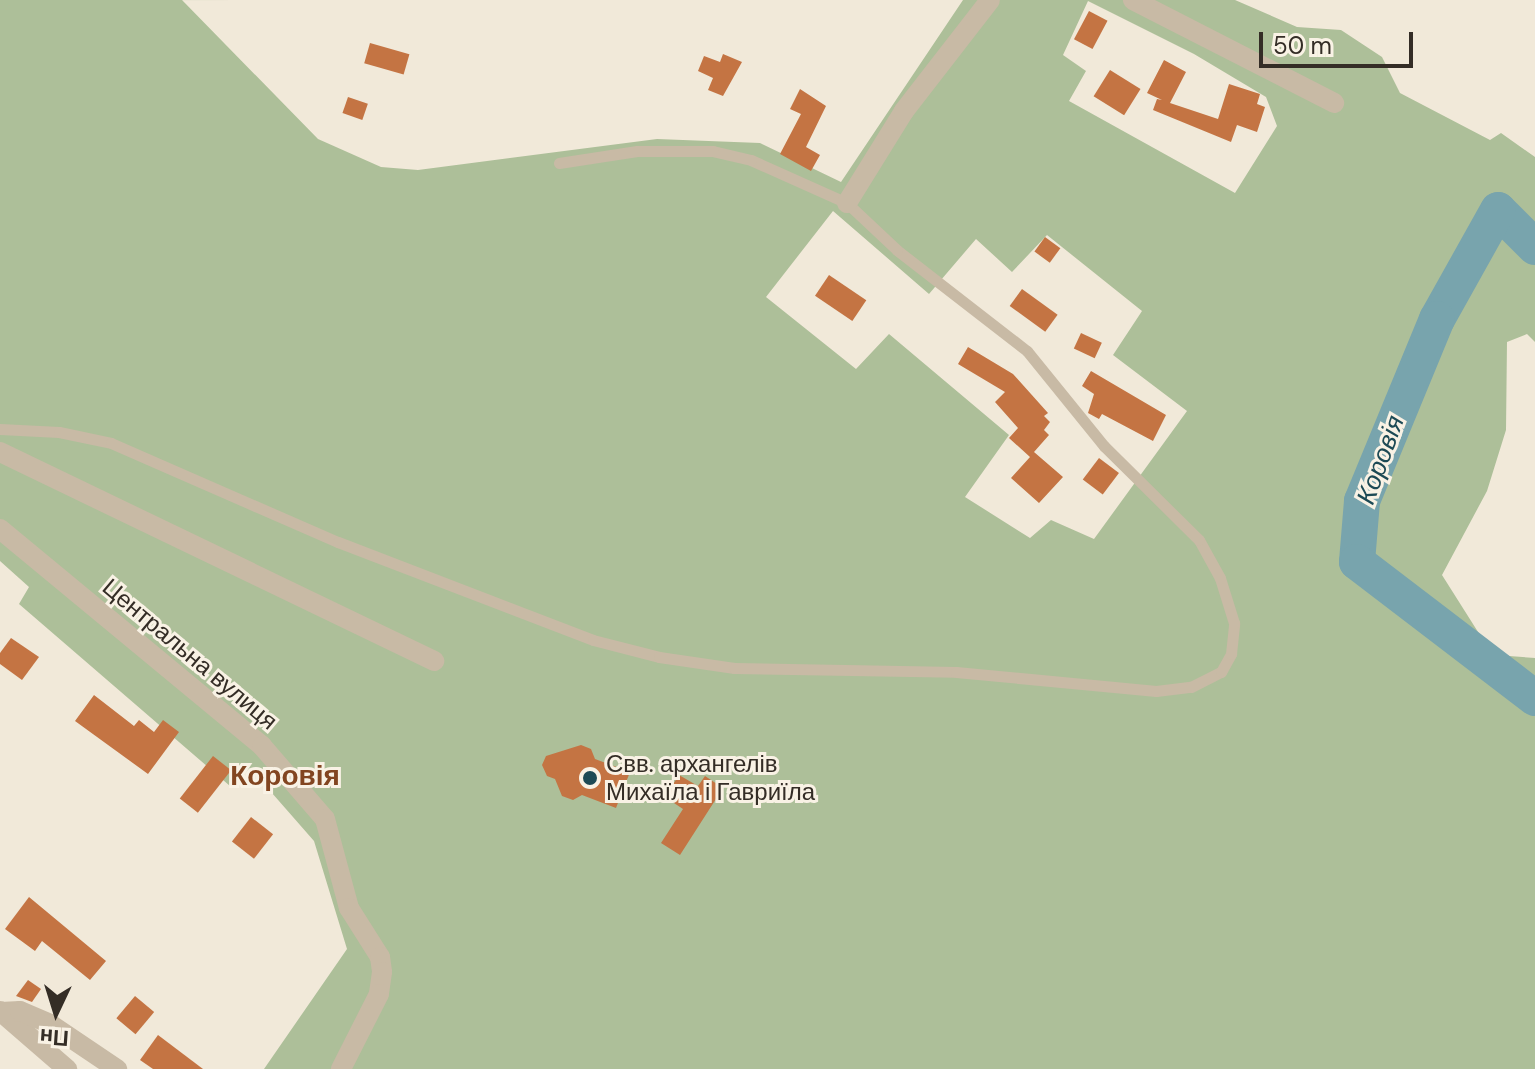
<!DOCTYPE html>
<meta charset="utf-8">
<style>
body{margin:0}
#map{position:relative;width:1535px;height:1069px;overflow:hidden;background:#f1e9d9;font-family:"DM Sans",sans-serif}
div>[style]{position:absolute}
.green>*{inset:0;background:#adbf99}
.river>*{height:36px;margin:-18px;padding:0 18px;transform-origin:18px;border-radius:18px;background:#78a4ad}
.building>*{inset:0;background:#c47443;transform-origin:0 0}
.lane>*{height:11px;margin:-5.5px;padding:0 5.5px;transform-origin:5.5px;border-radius:5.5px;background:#c8baa5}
.street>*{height:20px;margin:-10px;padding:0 10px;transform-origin:10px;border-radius:10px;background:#c8baa5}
.dots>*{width:22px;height:22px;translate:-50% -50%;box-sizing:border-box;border:4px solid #f9f2e5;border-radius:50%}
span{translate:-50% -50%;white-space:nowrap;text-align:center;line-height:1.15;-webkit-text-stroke:6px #f9f2e5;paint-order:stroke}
.street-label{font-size:24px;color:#342d26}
.poi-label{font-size:24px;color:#342d26}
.left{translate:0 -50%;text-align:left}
.water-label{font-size:26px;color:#1d4a55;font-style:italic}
.quarter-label{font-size:28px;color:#824520;font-weight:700}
.north{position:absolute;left:16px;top:973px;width:80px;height:80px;-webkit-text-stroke:6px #f9f2e5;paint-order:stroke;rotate:184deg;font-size:22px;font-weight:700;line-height:32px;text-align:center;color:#342d26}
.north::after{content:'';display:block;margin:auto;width:28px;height:36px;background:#342d26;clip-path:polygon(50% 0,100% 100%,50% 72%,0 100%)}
.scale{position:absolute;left:1259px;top:32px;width:154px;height:36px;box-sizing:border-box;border:4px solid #342d26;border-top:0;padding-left:10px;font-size:24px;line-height:28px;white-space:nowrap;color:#342d26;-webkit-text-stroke:6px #f9f2e5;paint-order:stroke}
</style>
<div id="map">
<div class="green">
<i style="clip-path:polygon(evenodd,0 0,182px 0,318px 139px,381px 167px,418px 170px,657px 139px,760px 143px,841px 182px,963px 0,1235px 0,1297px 27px,1341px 30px,1382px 57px,1400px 93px,1490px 140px,1501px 133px,1535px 157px,1535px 342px,1527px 334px,1507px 342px,1506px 430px,1487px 491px,1442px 575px,1485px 643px,1509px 656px,1535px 658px,1535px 1069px,264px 1069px,347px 949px,314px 841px,250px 768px,230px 786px,19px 604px,29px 587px,0 561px,0 0,1088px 1px,1194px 54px,1266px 97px,1277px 126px,1235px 193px,1069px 101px,1086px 71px,1063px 55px,1088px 1px,0 0,833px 211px,929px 294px,976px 239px,1012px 272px,1047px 235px,1142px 311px,1113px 355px,1187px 411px,1094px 539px,1051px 520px,1030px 538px,965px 497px,1009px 435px,889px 334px,856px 369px,766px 297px,833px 211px)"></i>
</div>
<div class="river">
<i style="left:1535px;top:247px;width:52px;rotate:-135deg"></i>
<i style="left:1498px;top:210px;width:125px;rotate:119.2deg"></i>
<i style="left:1437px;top:319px;width:197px;rotate:112.4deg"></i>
<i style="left:1362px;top:501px;width:61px;rotate:94.7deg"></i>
<i style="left:1357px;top:562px;width:224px;rotate:37.4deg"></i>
</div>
<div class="building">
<i style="left:1089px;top:11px;width:21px;height:32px;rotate:28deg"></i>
<i style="left:370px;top:43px;width:41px;height:21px;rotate:16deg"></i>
<i style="clip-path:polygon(723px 54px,742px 62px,723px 96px,708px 90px,713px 78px,698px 71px,704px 56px,720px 62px)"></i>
<i style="clip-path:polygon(1164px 60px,1186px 72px,1170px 103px,1218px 119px,1229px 84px,1260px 94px,1257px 104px,1265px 107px,1257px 132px,1237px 125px,1231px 142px,1153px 110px,1157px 99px,1162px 100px,1147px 93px)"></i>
<i style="left:1110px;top:70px;width:36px;height:31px;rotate:32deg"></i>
<i style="clip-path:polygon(800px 89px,826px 106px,806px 147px,820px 155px,811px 171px,780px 154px,801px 114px,790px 109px)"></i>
<i style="left:348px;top:97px;width:21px;height:17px;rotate:19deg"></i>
<i style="left:1045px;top:237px;width:19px;height:18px;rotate:36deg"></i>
<i style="left:829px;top:275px;width:45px;height:25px;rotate:34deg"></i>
<i style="left:1022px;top:289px;width:44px;height:21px;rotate:36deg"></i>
<i style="left:1081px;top:333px;width:23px;height:17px;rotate:25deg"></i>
<i style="clip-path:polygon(968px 347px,1013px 374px,1048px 413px,1044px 416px,1050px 422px,1044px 430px,1049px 435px,1034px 452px,1063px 477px,1039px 503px,1011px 478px,1030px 457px,1009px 438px,1018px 428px,995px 402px,1005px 392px,958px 364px)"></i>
<i style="clip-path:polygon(1091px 371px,1166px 415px,1153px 441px,1102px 414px,1099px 419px,1088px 413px,1094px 394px,1082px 386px)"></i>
<i style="left:1099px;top:458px;width:25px;height:27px;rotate:37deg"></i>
<i style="clip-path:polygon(11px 638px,39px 657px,22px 680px,0 664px,0 653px)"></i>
<i style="clip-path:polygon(94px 695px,134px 726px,139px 720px,154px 732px,163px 720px,179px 732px,148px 774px,75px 721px)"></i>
<i style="clip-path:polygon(581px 745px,591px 749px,595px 759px,630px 772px,616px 808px,582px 795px,573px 800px,562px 796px,555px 779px,547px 776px,542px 765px,546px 756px)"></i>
<i style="left:213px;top:756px;width:23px;height:54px;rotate:38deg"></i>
<i style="clip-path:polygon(679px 775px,698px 786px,705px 776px,723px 788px,680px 855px,661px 843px,683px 809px,665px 797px)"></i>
<i style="left:251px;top:817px;width:28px;height:31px;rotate:38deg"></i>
<i style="clip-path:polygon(29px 897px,106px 961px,90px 980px,42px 941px,35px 951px,5px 929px)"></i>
<i style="clip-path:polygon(28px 980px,41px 989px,32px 1002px,16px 996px)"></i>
<i style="left:135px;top:996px;width:25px;height:29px;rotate:40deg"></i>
<i style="clip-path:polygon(158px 1035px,203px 1069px,153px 1069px,140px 1060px)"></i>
</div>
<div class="lane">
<i style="left:0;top:429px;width:59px;rotate:2.9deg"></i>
<i style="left:59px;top:432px;width:53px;rotate:11.9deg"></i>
<i style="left:111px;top:443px;width:248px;rotate:23.6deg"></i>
<i style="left:338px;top:542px;width:273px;rotate:21deg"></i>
<i style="left:593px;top:640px;width:68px;rotate:14.4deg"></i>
<i style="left:659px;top:657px;width:76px;rotate:8.3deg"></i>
<i style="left:734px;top:668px;width:222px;rotate:1deg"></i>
<i style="left:956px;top:672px;width:201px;rotate:5.4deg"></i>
<i style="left:1156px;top:691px;width:35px;rotate:-7deg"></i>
<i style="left:1191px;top:687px;width:34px;rotate:-27deg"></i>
<i style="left:1221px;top:672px;width:21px;rotate:-61deg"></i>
<i style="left:1231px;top:654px;width:31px;rotate:-84deg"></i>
<i style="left:1234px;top:623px;width:47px;rotate:-107.3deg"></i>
<i style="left:1220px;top:578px;width:43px;rotate:-118.9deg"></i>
<i style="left:1199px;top:540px;width:134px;rotate:-135.3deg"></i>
<i style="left:1104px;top:446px;width:122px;rotate:-129deg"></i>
<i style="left:1027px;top:351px;width:165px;rotate:-142.2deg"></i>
<i style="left:897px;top:250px;width:69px;rotate:-136.8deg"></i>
<i style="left:847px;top:203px;width:105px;rotate:-155.9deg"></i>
<i style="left:751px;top:160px;width:39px;rotate:-167deg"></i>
<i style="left:713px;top:151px;width:76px;rotate:180deg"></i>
<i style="left:637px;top:151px;width:79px;rotate:171.3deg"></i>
</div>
<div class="street">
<i style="left:1133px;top:0;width:226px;rotate:27.1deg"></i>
<i style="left:847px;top:203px;width:108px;rotate:-58.2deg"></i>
<i style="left:904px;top:111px;width:140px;rotate:-52.2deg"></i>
<i style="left:0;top:452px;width:482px;rotate:25.7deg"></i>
<i style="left:0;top:529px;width:340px;rotate:39.6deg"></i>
<i style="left:262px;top:746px;width:96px;rotate:49.2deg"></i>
<i style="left:325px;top:819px;width:92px;rotate:74.9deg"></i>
<i style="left:349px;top:908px;width:58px;rotate:57.7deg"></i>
<i style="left:380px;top:957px;width:15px;rotate:82deg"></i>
<i style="left:382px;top:972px;width:22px;rotate:98deg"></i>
<i style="left:379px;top:994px;width:84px;rotate:116.9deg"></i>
<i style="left:0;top:1011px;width:89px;rotate:40.9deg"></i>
<i style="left:1px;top:1012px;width:19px;rotate:-3deg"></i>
<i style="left:20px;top:1011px;width:33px;rotate:23deg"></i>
<i style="left:50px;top:1024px;width:81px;rotate:33.9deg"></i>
</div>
<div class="dots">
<i style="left:590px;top:778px;background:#1d4a55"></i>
</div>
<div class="street-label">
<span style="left:190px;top:654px;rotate:40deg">Центральна вулиця</span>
</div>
<div class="poi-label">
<span class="left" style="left:606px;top:778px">Свв. архангелів<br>Михаїла і Гавриїла</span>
</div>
<div class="water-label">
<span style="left:1381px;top:460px;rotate:-70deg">Коровія</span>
</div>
<div class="quarter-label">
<span style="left:285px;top:776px">Коровія</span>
</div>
<div class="north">Пн</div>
<div class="scale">50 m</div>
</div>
